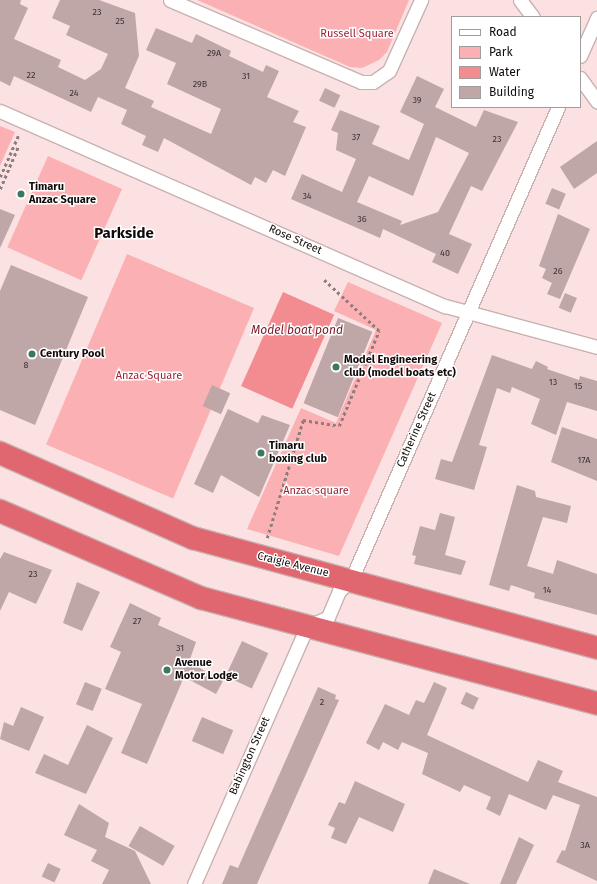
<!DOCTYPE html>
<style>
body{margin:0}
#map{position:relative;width:597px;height:884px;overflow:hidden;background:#fbe1e1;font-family:"Fira Sans",sans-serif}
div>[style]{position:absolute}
.green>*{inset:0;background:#fbb1b3;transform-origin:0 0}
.water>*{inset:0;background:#f38c91;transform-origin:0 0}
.building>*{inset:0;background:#bfa7a7;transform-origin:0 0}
.path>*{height:2.5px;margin-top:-1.25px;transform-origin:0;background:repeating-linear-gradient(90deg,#8e7d7d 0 3px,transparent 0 6px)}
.roads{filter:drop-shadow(1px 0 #c9b1b1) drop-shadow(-1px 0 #c9b1b1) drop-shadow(0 1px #c9b1b1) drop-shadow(0 -1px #c9b1b1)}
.street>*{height:13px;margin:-6.5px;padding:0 6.5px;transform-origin:6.5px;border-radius:6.5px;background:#fff}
.highway>*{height:22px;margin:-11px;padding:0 11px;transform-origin:11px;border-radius:11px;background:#e06770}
.dots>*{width:11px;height:11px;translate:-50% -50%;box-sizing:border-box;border:2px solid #fff;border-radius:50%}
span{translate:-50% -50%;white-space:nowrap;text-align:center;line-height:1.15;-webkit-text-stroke:3px #fff;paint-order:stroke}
.number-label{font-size:9px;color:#3e3232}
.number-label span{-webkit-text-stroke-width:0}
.park-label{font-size:11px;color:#9c2236}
.poi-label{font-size:11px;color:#130b0b;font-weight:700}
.left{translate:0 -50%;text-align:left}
.street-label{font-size:11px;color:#130b0b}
.water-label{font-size:12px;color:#761a28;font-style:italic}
.district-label{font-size:15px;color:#130b0b;font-weight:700}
.legend{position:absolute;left:451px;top:16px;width:130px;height:92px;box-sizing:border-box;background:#fff;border:1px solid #a19d9d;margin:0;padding:5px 7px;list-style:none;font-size:12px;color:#130b0b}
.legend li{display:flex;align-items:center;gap:8px;height:20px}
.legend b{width:20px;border:1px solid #a19d9d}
</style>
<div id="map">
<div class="green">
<i style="clip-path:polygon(197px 0,409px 0,387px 52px,379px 60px,362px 68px,350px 67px)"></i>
<i style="clip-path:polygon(0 126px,15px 132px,0 166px)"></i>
<i style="left:48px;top:156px;width:81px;height:100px;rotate:24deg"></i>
<i style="left:127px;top:254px;width:138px;height:207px;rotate:23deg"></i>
<i style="clip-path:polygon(348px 282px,442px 323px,339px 556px,247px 529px,301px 408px,336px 423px,376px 330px,334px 311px)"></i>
</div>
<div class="water">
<i style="left:283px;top:292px;width:56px;height:103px;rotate:24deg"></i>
</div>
<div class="building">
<i style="clip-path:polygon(0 0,21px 0,20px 4px,28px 8px,14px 39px,61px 60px,58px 67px,85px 80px,101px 69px,108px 54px,66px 35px,70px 26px,52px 18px,60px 0,99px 0,135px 13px,139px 56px,125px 88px,154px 101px,151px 107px,211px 134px,221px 109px,167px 84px,176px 63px,146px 50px,156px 28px,192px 43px,196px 34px,231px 51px,229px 56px,263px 72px,266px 65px,279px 71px,267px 97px,299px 111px,293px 122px,306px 127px,285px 176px,273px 170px,266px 183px,255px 177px,251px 185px,164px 138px,158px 152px,142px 145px,146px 136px,121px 124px,127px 110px,98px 97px,91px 112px,14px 76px,10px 86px,0 81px)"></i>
<i style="clip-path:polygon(evenodd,417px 76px,444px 89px,435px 107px,476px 127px,484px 110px,518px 122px,482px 191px,471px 186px,449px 234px,472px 244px,458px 274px,432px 262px,436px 254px,383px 229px,380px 238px,291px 199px,302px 174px,342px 192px,356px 159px,336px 150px,338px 133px,331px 130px,340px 110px,380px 126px,372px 144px,409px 160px,424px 124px,400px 112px,417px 76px,436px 137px,469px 153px,438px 212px,400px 225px,402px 221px,357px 202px,369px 176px,413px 196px,436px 137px)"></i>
<i style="left:325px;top:88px;width:17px;height:14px;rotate:25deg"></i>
<i style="clip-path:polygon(597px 141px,597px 173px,574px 189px,560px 167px)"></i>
<i style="left:552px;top:188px;width:15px;height:17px;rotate:23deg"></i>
<i style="clip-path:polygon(0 209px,15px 215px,0 248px)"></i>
<i style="clip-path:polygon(558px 214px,590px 229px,560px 299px,547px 294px,552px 283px,542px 278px,546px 269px,539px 266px)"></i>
<i style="clip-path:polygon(11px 265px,88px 297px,35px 425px,0 410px,0 291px)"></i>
<i style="left:565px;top:293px;width:13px;height:16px;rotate:23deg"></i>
<i style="left:338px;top:318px;width:37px;height:92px;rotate:22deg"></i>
<i style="clip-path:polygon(492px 355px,532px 369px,536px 361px,548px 367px,547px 369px,579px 380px,580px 376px,597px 381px,597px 411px,567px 402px,556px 435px,531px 424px,540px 399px,512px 387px,510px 393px,497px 388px,479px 445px,487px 447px,474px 490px,435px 479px,441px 459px,452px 462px)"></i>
<i style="left:212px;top:385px;width:20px;height:23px;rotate:24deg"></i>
<i style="clip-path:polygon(228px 409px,258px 423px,262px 415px,290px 425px,259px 497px,221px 475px,213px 493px,194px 484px)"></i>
<i style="clip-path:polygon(562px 427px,597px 439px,597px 481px,551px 462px)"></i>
<i style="clip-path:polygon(517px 485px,535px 491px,536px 497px,571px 506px,567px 523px,543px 517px,527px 566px,553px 574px,557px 560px,597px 574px,597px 615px,534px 598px,535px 593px,511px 585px,509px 591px,489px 585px)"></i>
<i style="clip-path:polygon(440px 513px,455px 517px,445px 555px,466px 561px,461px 575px,414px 564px,416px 556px,412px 555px,420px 526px,435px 530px)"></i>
<i style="clip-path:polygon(4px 552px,52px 570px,36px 604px,9px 592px,0 611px,0 559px)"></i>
<i style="clip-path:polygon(77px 582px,100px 592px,82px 631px,63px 623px)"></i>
<i style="clip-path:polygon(130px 603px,161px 618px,158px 625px,196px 642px,189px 662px,223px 681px,216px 694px,184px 677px,147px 764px,121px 753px,142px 704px,105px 689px,121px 652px,110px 647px)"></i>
<i style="left:242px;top:641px;width:29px;height:39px;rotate:25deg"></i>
<i style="left:85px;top:682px;width:18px;height:24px;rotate:22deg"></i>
<i style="clip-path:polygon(434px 682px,447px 688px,427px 735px,528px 782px,538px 760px,563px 771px,558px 782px,597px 797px,597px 881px,556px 862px,562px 850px,565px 851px,580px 805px,553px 795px,546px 810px,509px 794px,500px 816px,486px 809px,491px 797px,464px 785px,460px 792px,422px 774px,428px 753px,402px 742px,398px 750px,383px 742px,379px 750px,366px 743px,385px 704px,409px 715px,416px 700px,424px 703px)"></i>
<i style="clip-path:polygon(318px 687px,336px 695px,335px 699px,339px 700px,257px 884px,222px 884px,230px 865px,238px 868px)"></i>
<i style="left:466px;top:692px;width:14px;height:13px;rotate:25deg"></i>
<i style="clip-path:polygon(21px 707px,44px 717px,29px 751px,0 739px,4px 722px,13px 726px)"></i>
<i style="left:202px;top:717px;width:34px;height:26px;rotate:23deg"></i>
<i style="clip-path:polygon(87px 725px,113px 738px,86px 794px,35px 773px,44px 754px,68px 765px)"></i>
<i style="clip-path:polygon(355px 781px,405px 804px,393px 832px,359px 817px,346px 844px,331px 838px,335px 828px,328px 825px,339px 802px,345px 804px)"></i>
<i style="clip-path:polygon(79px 804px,109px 823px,105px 837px,135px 851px,151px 884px,102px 884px,109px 870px,91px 861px,97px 850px,64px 835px)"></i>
<i style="left:140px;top:826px;width:40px;height:23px;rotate:30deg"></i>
<i style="clip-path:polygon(519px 837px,534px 845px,516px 884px,500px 884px)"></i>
<i style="left:48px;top:863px;width:14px;height:15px;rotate:25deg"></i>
<i style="clip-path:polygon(434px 869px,470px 884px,428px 884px)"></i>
</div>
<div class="path">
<i style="left:0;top:177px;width:47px;rotate:-66.2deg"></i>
<i style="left:0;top:189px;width:46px;rotate:-66.8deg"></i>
<i style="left:267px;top:538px;width:123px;rotate:-73deg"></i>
<i style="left:303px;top:420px;width:36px;rotate:9deg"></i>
<i style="left:339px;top:426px;width:103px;rotate:-67.2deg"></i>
<i style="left:379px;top:331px;width:75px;rotate:-137.2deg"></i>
</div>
<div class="roads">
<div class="street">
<i style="left:170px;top:0;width:208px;rotate:23.2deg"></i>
<i style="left:361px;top:82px;width:12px"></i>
<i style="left:373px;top:82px;width:19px;rotate:-35deg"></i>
<i style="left:389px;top:71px;width:78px;rotate:-65.7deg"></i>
<i style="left:520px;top:0;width:21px;rotate:53deg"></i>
<i style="left:580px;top:56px;width:42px;rotate:-65.9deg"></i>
<i style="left:580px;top:78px;width:29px;rotate:54deg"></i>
<i style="left:0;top:111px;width:486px;rotate:23.7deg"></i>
<i style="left:445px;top:306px;width:157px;rotate:15.1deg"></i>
<i style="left:194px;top:884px;width:281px;rotate:-66.3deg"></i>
<i style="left:307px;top:627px;width:23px;rotate:-25deg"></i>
<i style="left:328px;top:617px;width:28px;rotate:-67deg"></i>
<i style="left:339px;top:591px;width:16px;rotate:-43deg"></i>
<i style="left:351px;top:580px;width:516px;rotate:-66.36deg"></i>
</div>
<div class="highway">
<i style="left:0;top:453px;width:211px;rotate:23.8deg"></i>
<i style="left:193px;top:538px;width:419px;rotate:15.2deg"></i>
<i style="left:0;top:511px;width:219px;rotate:23.4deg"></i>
<i style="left:201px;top:598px;width:410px;rotate:14.9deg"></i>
</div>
</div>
<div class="dots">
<i style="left:21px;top:194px;background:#3c7761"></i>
<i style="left:32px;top:354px;background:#3c7761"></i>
<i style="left:336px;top:367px;background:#3c7761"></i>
<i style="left:261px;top:453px;background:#3c7761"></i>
<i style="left:167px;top:670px;background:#3c7761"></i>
</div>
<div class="number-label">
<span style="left:97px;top:12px">23</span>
<span style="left:120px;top:21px">25</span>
<span style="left:214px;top:53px">29A</span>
<span style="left:31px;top:75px">22</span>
<span style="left:246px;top:76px">31</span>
<span style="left:200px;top:84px">29B</span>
<span style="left:74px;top:93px">24</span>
<span style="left:417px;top:100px">39</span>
<span style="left:356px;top:137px">37</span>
<span style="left:497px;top:139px">23</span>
<span style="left:307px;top:196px">34</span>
<span style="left:362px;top:219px">36</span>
<span style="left:445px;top:253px">40</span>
<span style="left:558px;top:271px">26</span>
<span style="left:26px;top:365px">8</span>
<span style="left:553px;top:382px">13</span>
<span style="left:578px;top:386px">15</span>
<span style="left:584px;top:460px">17A</span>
<span style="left:33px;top:574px">23</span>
<span style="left:547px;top:590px">14</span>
<span style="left:137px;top:621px">27</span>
<span style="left:180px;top:648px">31</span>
<span style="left:322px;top:702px">2</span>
<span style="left:585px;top:845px">3A</span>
</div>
<div class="park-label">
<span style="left:357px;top:34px">Russell Square</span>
<span style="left:149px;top:376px">Anzac Square</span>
<span style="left:316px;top:491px">Anzac square</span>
</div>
<div class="poi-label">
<span class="left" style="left:29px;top:194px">Timaru<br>Anzac Square</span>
<span class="left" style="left:40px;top:354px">Century Pool</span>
<span class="left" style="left:344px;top:367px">Model Engineering<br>club (model boats etc)</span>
<span class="left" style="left:269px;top:453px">Timaru<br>boxing club</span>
<span class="left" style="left:175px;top:670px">Avenue<br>Motor Lodge</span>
</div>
<div class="street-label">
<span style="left:295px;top:240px;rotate:24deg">Rose Street</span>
<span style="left:417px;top:430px;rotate:-66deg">Catherine Street</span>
<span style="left:293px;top:565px;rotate:14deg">Craigie Avenue</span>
<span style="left:250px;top:756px;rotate:-66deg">Babington Street</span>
</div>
<div class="water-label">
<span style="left:297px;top:331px">Model boat pond</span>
</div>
<div class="district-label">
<span style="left:124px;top:234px">Parkside</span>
</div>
<ul class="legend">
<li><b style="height:5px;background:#fff"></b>Road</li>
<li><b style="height:11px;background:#fbb1b3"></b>Park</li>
<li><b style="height:11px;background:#f38c91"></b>Water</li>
<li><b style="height:11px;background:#bfa7a7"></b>Building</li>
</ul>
</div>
